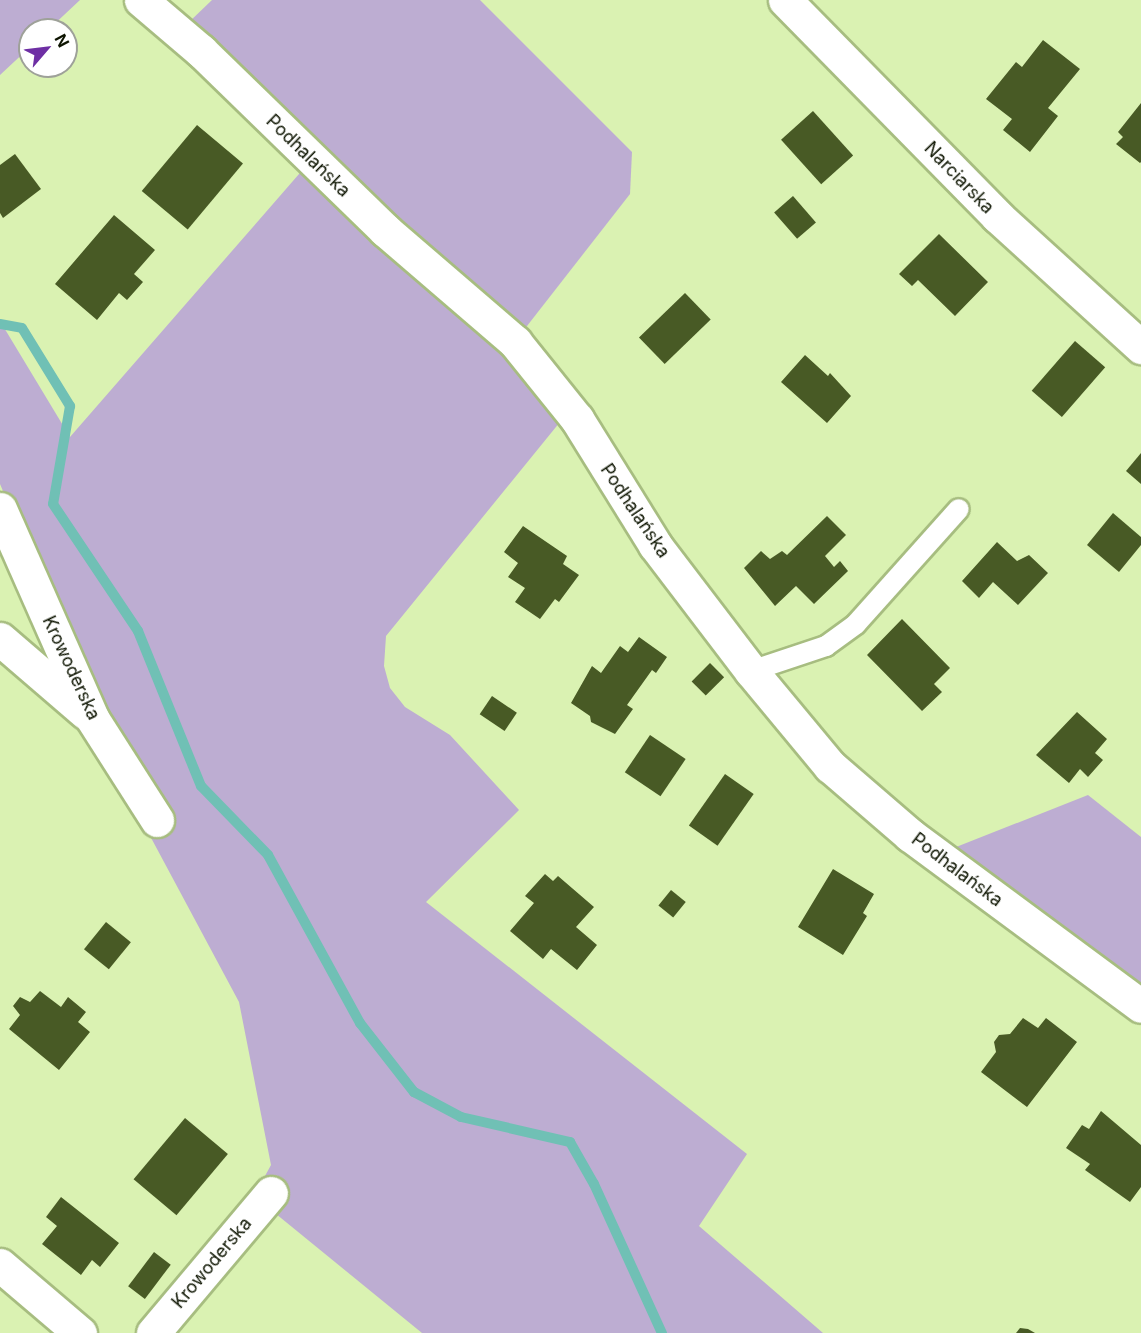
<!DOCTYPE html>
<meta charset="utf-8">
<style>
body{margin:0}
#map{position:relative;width:1141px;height:1333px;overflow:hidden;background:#daf2b2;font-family:Inter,sans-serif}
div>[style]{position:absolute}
.green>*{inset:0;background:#bdadd2}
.stream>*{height:10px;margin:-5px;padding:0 5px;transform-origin:5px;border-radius:5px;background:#70c0b5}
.building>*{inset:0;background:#485a25;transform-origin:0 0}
.roads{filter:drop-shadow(2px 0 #a7bd80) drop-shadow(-2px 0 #a7bd80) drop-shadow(0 2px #a7bd80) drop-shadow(0 -2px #a7bd80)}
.lane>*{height:20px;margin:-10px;padding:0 10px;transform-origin:10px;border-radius:10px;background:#fff}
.street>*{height:33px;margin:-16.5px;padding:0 16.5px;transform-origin:16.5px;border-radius:16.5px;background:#fff}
span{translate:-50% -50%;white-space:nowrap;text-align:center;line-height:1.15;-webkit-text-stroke:6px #fff;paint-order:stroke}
.street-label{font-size:18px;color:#0d1400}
.north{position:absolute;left:18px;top:18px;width:60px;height:60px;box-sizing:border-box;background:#fff;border:2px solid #9ea199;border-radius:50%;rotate:62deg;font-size:16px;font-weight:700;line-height:24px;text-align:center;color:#0d1400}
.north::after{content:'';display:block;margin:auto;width:21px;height:27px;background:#6e2fa4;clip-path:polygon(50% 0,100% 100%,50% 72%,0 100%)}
</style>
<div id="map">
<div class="green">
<i style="clip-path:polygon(0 0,80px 0,48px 30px,30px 30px,30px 47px,0 75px)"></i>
<i style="clip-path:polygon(212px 0,480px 0,632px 152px,630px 194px,520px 335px,186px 25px)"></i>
<i style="clip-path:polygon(306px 166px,510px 347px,560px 422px,386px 636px,384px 666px,390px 688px,405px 707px,450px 735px,519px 810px,426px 902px,747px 1154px,699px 1226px,823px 1333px,422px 1333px,254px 1196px,271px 1165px,239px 1002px,149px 834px,0 484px,0 321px,70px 437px)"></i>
<i style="clip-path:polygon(1088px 795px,1141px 837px,1141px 998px,946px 851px)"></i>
</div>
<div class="stream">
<i style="left:0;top:324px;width:22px;rotate:10deg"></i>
<i style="left:22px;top:328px;width:92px;rotate:58.4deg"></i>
<i style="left:70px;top:406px;width:99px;rotate:99.8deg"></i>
<i style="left:53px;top:504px;width:153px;rotate:56.2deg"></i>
<i style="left:138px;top:631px;width:167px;rotate:67.9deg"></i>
<i style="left:201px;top:786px;width:96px;rotate:45.8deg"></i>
<i style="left:268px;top:855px;width:192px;rotate:61.3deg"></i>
<i style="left:360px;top:1023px;width:88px;rotate:52deg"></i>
<i style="left:414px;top:1092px;width:53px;rotate:28deg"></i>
<i style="left:461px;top:1117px;width:112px;rotate:12.9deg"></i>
<i style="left:570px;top:1142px;width:48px;rotate:60.3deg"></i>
<i style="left:594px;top:1184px;width:164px;rotate:65.5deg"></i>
</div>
<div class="building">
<i style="clip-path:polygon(1043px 40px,1080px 69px,1048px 108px,1058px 116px,1030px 152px,1003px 130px,1012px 119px,986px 99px,1016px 62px,1022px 67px)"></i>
<i style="clip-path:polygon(1141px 103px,1141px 162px,1140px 163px,1116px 144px,1123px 137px,1118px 132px)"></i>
<i style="left:813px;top:111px;width:60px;height:43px;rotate:48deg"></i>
<i style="left:197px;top:125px;width:60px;height:86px;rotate:40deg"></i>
<i style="clip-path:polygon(15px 154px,41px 189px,3px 218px,0 213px,0 165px)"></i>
<i style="left:793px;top:196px;width:35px;height:25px;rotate:49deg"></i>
<i style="clip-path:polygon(114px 215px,155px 250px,134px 274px,143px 282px,127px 300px,119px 293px,97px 320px,55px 284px)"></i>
<i style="clip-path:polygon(939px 234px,988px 282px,955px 316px,918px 280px,912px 286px,899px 274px)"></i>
<i style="left:685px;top:293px;width:37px;height:64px;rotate:46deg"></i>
<i style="left:1075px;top:341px;width:40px;height:66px;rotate:41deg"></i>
<i style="clip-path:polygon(805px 355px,828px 376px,830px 373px,851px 396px,827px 423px,781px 382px)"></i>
<i style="clip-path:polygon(1141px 453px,1141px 484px,1126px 471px)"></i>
<i style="clip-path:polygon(1113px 513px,1141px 537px,1141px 545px,1119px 572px,1087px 545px)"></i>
<i style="clip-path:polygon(827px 516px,846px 535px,825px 556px,834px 567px,840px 561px,848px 571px,814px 604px,796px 586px,775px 606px,744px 568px,761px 551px,770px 559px,782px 551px,787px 555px)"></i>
<i style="clip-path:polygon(523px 526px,567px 556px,563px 564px,579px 575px,559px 602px,555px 599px,540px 619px,515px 602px,525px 588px,508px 577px,518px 563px,504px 552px)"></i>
<i style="clip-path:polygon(997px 542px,1017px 561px,1029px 555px,1048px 573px,1018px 605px,993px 582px,979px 598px,962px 581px)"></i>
<i style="clip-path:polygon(902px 619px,950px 668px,934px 684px,942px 692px,922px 711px,867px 655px)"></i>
<i style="clip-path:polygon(639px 637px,667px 657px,656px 673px,652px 670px,627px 705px,633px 709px,615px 734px,591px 722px,590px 716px,571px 703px,592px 666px,601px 673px,620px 646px,628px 652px)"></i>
<i style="left:710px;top:663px;width:20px;height:26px;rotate:45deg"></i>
<i style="left:492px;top:696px;width:30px;height:22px;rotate:34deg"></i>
<i style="clip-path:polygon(1077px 712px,1107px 739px,1095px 753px,1103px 760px,1088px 777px,1080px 769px,1069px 783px,1036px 755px)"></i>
<i style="left:650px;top:735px;width:43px;height:45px;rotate:34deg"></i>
<i style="left:725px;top:774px;width:35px;height:63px;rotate:35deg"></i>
<i style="clip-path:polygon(833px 869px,874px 894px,863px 913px,867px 916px,843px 955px,798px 927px)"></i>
<i style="clip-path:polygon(545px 874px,553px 881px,558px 876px,594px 907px,576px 927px,597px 945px,577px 970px,551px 949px,543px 959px,510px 931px,534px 903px,525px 896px)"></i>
<i style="left:671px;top:890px;width:19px;height:20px;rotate:39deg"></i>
<i style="left:106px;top:922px;width:32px;height:35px;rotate:39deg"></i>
<i style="clip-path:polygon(40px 991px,61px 1007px,68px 997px,86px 1012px,78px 1022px,90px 1032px,59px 1070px,9px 1029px,20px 1015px,13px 1006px,20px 997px,30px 1002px)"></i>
<i style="clip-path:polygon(1023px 1018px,1038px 1028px,1046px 1018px,1077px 1042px,1027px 1107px,981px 1072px,996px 1052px,994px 1042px,999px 1035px,1010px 1034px)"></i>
<i style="clip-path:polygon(1101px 1111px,1141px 1145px,1141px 1187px,1130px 1202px,1085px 1170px,1090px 1164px,1066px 1148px,1082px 1125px,1089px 1129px)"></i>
<i style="left:185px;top:1118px;width:56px;height:80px;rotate:40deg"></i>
<i style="clip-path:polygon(61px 1197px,119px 1243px,100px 1267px,92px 1260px,81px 1275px,42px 1244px,57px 1226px,46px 1217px)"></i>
<i style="left:154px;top:1252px;width:21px;height:43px;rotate:37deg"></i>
<i style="clip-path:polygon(1020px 1328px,1028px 1329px,1035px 1333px,1016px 1333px)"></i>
</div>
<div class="roads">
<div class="lane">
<i style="left:751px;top:671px;width:79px;rotate:-18.4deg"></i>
<i style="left:826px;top:646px;width:37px;rotate:-36deg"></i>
<i style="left:856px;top:624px;width:154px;rotate:-48.2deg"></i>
</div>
<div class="street">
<i style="left:141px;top:0;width:79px;rotate:40.4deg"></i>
<i style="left:201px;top:51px;width:257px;rotate:44.2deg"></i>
<i style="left:385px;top:230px;width:172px;rotate:40.7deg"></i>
<i style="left:515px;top:342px;width:99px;rotate:51.2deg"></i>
<i style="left:577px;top:419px;width:148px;rotate:58.2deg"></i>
<i style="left:655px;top:545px;width:158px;rotate:52.7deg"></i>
<i style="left:751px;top:671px;width:124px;rotate:50.3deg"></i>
<i style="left:830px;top:766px;width:106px;rotate:40.8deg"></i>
<i style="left:910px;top:835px;width:287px;rotate:36.5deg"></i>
<i style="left:785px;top:0;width:303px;rotate:45.5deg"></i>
<i style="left:997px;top:216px;width:195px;rotate:42.3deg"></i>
<i style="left:0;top:509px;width:228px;rotate:66.2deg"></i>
<i style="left:92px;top:718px;width:121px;rotate:57.5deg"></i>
<i style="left:0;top:639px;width:112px;rotate:40.7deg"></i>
<i style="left:0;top:1265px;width:105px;rotate:40.4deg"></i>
<i style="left:153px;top:1333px;width:183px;rotate:-49.9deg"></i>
</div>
</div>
<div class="street-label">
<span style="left:308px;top:156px;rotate:44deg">Podhalańska</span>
<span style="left:959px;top:178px;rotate:46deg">Narciarska</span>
<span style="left:635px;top:511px;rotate:56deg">Podhalańska</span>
<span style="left:71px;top:668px;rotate:65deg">Krowoderska</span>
<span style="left:957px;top:870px;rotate:37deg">Podhalańska</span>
<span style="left:212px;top:1263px;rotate:-50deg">Krowoderska</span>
</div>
<div class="north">N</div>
</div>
